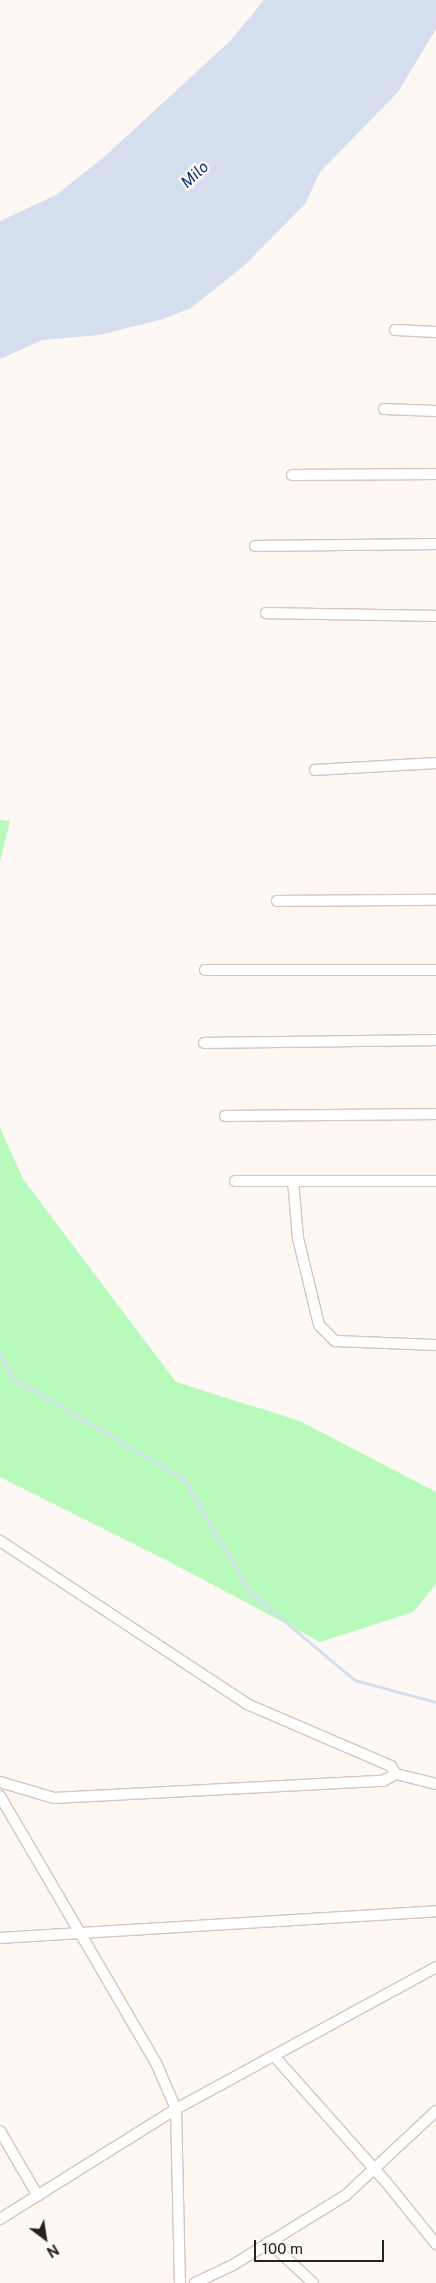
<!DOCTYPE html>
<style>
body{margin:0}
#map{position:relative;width:436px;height:2283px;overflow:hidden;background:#fef8f5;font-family:"Public Sans",sans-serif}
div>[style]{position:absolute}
.green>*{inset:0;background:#b8f9bc}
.water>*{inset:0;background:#d4deee}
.stream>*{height:2.5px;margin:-1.25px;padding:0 1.25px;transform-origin:1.25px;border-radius:1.25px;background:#d4deee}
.roads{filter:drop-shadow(1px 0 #d5c6be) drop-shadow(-1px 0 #d5c6be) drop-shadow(0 1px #d5c6be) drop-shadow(0 -1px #d5c6be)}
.street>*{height:10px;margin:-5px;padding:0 5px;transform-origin:5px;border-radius:5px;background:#fff}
span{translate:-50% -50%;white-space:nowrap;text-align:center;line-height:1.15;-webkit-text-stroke:4.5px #fef8f5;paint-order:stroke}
.water-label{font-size:16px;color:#0d357a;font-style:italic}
.north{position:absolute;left:20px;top:2213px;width:50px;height:50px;-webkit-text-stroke:4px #fef8f5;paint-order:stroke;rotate:149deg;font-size:14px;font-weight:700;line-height:20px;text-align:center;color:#26211e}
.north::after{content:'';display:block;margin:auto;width:18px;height:22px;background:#26211e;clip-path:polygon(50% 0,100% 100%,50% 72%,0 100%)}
.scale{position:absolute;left:254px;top:2240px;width:130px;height:22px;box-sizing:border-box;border:2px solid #26211e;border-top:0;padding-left:6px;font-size:15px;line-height:18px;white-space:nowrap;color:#26211e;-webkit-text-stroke:4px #fef8f5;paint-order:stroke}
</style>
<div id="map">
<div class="green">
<i style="clip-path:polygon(0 820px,10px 821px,0 862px)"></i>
<i style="clip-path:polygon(0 1128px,23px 1179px,176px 1382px,300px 1421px,436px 1492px,436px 1584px,413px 1612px,320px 1642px,170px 1562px,0 1477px)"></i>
</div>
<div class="water">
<i style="clip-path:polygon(264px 0,436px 0,436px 29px,398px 92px,320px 172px,305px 204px,245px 265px,191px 308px,163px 319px,99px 335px,43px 340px,0 359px,0 221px,56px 195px,104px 157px,230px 41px)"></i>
</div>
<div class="stream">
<i style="left:0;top:1355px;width:26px;rotate:61deg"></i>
<i style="left:13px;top:1378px;width:199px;rotate:30.6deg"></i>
<i style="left:184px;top:1479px;width:131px;rotate:59.7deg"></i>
<i style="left:250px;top:1592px;width:137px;rotate:40deg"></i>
<i style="left:355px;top:1680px;width:84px;rotate:15.2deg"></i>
</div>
<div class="roads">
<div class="street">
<i style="left:395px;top:330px;width:41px;rotate:2.8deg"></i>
<i style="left:384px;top:409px;width:52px;rotate:2.2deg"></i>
<i style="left:292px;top:475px;width:144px;rotate:-0.4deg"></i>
<i style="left:255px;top:546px;width:181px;rotate:-0.6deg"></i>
<i style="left:266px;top:613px;width:170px;rotate:1deg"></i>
<i style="left:315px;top:770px;width:121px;rotate:-3.3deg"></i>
<i style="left:277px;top:901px;width:159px;rotate:-0.4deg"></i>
<i style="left:205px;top:970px;width:231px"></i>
<i style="left:204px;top:1043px;width:232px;rotate:-0.7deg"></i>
<i style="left:225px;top:1116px;width:211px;rotate:-0.5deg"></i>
<i style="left:235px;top:1181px;width:201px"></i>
<i style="left:293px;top:1181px;width:57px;rotate:85deg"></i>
<i style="left:298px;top:1238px;width:89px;rotate:76.4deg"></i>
<i style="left:319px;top:1325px;width:23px;rotate:45deg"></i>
<i style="left:335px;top:1341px;width:101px;rotate:2.3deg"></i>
<i style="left:0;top:1541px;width:296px;rotate:33.4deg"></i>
<i style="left:247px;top:1704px;width:157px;rotate:23.3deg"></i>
<i style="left:391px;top:1766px;width:9px;rotate:58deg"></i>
<i style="left:396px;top:1774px;width:41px;rotate:14deg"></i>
<i style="left:0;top:1782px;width:56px;rotate:16.5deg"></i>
<i style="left:54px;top:1798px;width:329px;rotate:-3deg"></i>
<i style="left:383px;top:1781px;width:15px;rotate:-28deg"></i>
<i style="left:0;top:1796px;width:309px;rotate:59.7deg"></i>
<i style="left:156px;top:2063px;width:50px;rotate:66.5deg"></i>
<i style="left:176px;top:2109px;width:174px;rotate:88.7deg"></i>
<i style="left:0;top:1938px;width:437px;rotate:-3.5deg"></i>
<i style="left:275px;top:2057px;width:167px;rotate:48.4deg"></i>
<i style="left:386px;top:2182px;width:80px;rotate:51.1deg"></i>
<i style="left:0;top:2131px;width:75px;rotate:59.7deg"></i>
<i style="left:0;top:2219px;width:208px;rotate:-32deg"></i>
<i style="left:176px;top:2109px;width:296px;rotate:-28.6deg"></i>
<i style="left:269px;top:2242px;width:60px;rotate:43deg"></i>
<i style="left:195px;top:2283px;width:42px;rotate:-25.3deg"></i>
<i style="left:233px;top:2265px;width:133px;rotate:-31.8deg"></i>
<i style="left:346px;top:2195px;width:123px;rotate:-43deg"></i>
</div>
</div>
<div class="water-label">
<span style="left:195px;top:175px;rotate:-43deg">Milo</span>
</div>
<div class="north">N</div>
<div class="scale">100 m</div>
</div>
